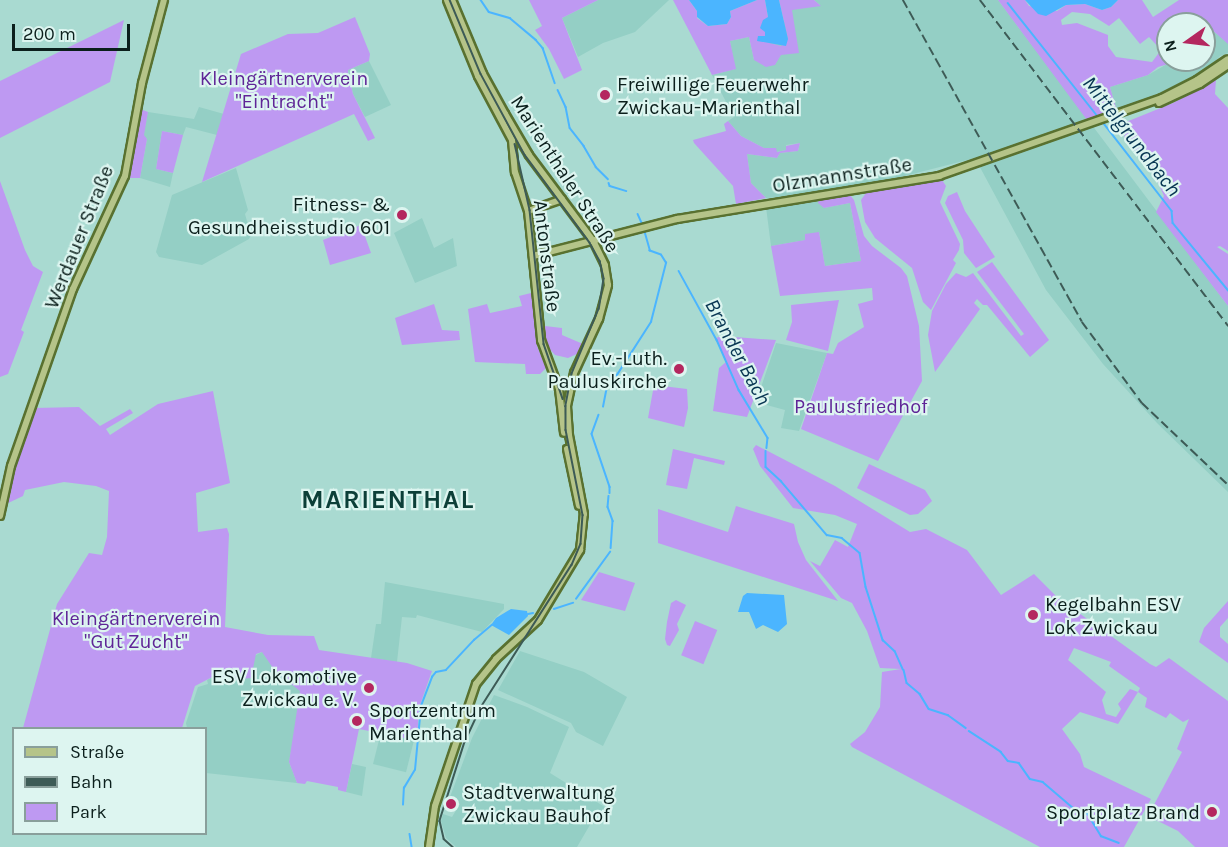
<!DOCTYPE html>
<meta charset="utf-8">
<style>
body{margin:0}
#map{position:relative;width:1228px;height:847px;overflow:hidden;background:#a9dad1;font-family:Karla,sans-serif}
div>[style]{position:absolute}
.built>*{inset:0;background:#94cfc5;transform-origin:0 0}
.green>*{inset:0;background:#be99f2;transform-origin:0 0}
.water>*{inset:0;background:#4bb5ff}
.stream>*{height:1.5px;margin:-0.75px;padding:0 0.75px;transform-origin:0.75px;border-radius:0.75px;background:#4bb5ff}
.roads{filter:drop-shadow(2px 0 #597130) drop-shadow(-2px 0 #597130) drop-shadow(0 2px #597130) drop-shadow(0 -2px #597130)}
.major>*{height:6px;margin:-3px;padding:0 3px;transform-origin:3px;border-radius:3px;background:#b5c489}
.tram>*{height:1.5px;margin:-0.75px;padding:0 0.75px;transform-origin:0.75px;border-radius:0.75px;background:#3d5b56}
.rail>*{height:1.5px;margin-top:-0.75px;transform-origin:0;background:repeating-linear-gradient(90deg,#3d5b56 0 9px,transparent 0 13.5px)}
.dots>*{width:16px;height:16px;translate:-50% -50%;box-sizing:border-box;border:3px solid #ddf5f0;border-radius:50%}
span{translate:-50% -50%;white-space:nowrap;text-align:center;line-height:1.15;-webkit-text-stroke:4.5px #ddf5f0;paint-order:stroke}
.park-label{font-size:20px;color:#5f2597}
.poi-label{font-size:20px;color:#0b1f1c}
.left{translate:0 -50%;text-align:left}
.right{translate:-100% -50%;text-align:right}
.street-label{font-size:20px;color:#0b1f1c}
.water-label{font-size:21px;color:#073552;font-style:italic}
.district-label{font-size:26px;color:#0c3f38;font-weight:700;letter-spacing:1.5px}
.legend{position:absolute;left:12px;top:727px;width:195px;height:108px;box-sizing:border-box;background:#ddf5f0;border:2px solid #899f9b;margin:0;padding:8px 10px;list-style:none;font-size:18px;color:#0b1f1c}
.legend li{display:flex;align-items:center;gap:12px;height:30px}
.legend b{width:30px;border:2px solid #899f9b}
.north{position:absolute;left:1156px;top:12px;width:60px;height:60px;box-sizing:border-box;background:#ddf5f0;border:2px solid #899f9b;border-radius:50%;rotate:256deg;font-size:16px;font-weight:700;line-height:24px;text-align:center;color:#0b1f1c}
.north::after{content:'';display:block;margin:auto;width:21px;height:27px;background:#b4275f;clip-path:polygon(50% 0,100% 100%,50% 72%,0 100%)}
.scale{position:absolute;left:12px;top:24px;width:118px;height:27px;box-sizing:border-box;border:3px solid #0b1f1c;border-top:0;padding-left:8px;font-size:18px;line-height:21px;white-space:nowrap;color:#0b1f1c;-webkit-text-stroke:4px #ddf5f0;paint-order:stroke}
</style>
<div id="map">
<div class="built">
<i style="clip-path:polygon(598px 0,669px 0,635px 32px,603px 43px,578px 57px,562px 18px)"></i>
<i style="clip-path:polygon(814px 0,998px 0,1228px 306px,1228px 492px,1157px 423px,1103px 364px,1046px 290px,975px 158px,889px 180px,779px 197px,766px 198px,751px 183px,747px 154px,777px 158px,780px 153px,798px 151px,800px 143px,786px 145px,786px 150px,776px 152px,775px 148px,764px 148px,741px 136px,728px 121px,734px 117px,712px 75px,735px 69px,730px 41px,749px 37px,754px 60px,792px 9px,820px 5px)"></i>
<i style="clip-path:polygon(1204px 28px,1210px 28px,1228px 43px,1228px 53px,1220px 56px,1203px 75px,1170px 93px,1117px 111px,1110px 87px,1148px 75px,1174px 60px,1204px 60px)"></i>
<i style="clip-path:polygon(369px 61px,391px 105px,365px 117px,353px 94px,348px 70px)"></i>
<i style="clip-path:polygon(199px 107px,224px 114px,217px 135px,186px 127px,183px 135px,162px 131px,156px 169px,173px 173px,170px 187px,140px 178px,147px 139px,143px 136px,148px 112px,194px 119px)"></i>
<i style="clip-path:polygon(236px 168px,248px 210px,245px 214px,251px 235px,249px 239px,202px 265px,159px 257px,156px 252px,172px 195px)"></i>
<i style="clip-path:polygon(810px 198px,819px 199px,824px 208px,850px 203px,861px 261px,825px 266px,819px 232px,806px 240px,771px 246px,766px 207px)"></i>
<i style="clip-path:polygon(422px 218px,434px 248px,453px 238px,457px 266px,415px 283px,394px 233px)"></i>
<i style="clip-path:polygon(776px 343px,827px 353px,799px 431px,781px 428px,785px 410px,756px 402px)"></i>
<i style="clip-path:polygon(385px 582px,504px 604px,504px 609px,482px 632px,417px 615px,416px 618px,402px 617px,397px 662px,371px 658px,376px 624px,381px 624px)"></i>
<i style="clip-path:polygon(520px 651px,584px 672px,627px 697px,603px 746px,576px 732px,571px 723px,498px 690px)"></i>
<i style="clip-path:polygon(262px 652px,308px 661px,289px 762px,297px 783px,206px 773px,206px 728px,187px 728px,186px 723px,198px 687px,208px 684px,207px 680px)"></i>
<i style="clip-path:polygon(494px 695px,527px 707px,569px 727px,550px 773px,608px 809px,607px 812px,594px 818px,577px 847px,456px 847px,446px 838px,441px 821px,443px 814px,452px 817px,460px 804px,450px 797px,472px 738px)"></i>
<i style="left:381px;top:732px;width:34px;height:33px;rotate:14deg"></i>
<i style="clip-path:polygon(352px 764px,366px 767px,362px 796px,346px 792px)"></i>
</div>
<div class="green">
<i style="clip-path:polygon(529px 0,598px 0,562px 18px,582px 70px,564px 79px,549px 49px,535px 30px,542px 26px)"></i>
<i style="clip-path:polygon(673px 0,689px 0,697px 11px,697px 18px,708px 26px,727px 24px,731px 17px,730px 11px,757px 0,765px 0,768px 17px,765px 36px,770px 43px,781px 46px,788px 39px,779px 0,814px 0,821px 6px,792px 10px,799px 53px,781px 55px,775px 65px,766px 67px,754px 60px,749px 37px,730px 41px,736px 69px,712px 75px)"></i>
<i style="clip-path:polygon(evenodd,998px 0,1025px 0,1029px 6px,1057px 11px,1066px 5px,1085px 4px,1102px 10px,1111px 7px,1118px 0,1142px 0,1153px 17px,1179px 0,1228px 0,1228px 44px,1210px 28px,1204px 28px,1204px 24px,1168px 24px,1168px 60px,1175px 62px,1158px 67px,1148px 75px,1110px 87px,1117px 111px,1087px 120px,998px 0,1072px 12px,1090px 14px,1109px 26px,1119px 18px,1140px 44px,1149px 37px,1161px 50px,1152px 62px,1116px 57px,1108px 46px,1108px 35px,1077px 23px,1062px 25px,1061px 20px,1072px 12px)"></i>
<i style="clip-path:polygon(355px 17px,370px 54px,369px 61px,348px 70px,348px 73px,353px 94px,375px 138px,368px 141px,354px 114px,202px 182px,241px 54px,288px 34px,318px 33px)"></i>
<i style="clip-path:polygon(124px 20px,110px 82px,0 138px,0 81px)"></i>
<i style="clip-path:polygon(1216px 80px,1215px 94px,1228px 108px,1228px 251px,1220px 246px,1217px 247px,1228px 254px,1228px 306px,1156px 212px,1164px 196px,1159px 185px,1153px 170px,1124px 139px,1126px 122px,1173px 103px)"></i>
<i style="clip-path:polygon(140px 109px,148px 112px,144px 135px,147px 139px,140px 178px,127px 178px)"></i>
<i style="clip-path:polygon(728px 121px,741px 136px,764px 148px,776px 148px,777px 152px,786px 150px,786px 146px,800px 143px,798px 151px,780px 153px,777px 158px,747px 154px,751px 183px,766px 198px,736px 204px,733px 186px,694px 143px,693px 140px,726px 131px,724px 124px)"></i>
<i style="clip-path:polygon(162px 131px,183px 135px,173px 173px,156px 169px)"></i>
<i style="clip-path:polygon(942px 180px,946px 186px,940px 202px,960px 244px,959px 250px,953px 260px,956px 263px,931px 310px,923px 302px,912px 268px,875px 238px,865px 222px,861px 200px,866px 193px,882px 188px)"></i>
<i style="clip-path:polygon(0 181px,25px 250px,33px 266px,43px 272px,21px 330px,24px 332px,8px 374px,0 377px)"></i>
<i style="clip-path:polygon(957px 192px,965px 211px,995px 257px,976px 268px,964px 253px,963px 240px,945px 203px,948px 196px)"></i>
<i style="clip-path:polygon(850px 195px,854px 200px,864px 236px,872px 246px,901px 268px,907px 276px,919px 326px,922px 381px,878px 461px,801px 429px,827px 353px,833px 354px,838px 343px,864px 327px,858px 304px,873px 300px,872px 288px,780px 296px,771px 246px,805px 240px,805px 234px,819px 232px,825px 266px,861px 261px,850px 203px,824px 208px,818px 203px,819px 199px)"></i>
<i style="clip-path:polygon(361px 225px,371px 253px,330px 265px,323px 240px)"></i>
<i style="clip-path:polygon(992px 262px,1049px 340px,1030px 357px,987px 305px,983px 305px,977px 299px,974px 303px,980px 309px,935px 372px,928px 335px,932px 311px,946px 284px,956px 273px,966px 277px,973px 273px,1021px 336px,1024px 334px,977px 272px)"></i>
<i style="clip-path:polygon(535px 292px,537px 346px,546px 368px,540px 374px,526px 374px,525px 364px,475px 362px,468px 309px,487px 304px,490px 313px,522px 306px,519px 296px)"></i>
<i style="clip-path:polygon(839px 300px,828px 351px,786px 340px,792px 322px,791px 305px)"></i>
<i style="clip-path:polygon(434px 304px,442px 330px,459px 331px,460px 340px,402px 345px,395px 318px)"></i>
<i style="clip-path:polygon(545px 326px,562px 328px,562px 335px,583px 344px,579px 353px,568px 358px,555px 355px,546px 345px)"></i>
<i style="clip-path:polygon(721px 336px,776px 340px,747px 417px,713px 411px,719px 368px,726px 362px,716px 338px)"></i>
<i style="clip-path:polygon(654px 385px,687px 389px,688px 408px,684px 427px,648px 418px)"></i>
<i style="clip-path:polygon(213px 391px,230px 483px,196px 493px,198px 532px,227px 528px,229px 534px,225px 627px,268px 635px,314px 636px,319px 650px,407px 663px,432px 671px,419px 708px,417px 738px,414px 740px,359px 729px,346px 792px,338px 790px,338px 787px,307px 781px,305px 784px,297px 783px,289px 762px,300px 691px,275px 671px,262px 652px,256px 654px,251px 678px,220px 681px,218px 674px,195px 686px,182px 728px,23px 728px,57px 604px,89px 553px,102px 555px,107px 537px,109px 491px,96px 486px,64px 482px,25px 490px,23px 496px,4px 505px,6px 489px,34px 408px,79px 407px,100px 426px,130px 409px,133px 413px,106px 429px,110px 435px,158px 404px)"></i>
<i style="clip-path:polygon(evenodd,756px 445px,835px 486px,910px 532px,926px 529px,967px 550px,1001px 595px,1034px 574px,1058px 598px,1150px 664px,1156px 667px,1169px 658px,1228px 701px,1228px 847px,1195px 847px,1178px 831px,1148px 816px,1182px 752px,1177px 749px,1189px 719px,1183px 722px,1170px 713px,1166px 718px,1145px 707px,1147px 698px,1138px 692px,1118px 724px,1080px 712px,1062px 729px,1080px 754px,1084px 767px,1151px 799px,1124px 847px,1040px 847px,852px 747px,850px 744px,865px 732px,880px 707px,882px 672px,901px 669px,880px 668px,867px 631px,852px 603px,841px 598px,810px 561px,820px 566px,835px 540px,848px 547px,857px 524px,835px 515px,793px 508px,760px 466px,753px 449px,756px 445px,1074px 648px,1111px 662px,1109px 666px,1140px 688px,1138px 692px,1130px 689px,1118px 704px,1121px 709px,1116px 717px,1106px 714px,1102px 700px,1106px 692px,1068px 660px,1074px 648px)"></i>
<i style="clip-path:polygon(673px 449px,725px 461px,724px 465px,694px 458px,687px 489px,666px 485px)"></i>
<i style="clip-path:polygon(869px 464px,925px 490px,932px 501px,918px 514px,910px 515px,857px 488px)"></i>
<i style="clip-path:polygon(736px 506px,794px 524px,798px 542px,806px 560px,838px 601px,658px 543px,658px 509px,728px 532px)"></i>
<i style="clip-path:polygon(599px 572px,635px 583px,625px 611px,581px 600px)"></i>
<i style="clip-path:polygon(676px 600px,686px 605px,677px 624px,679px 630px,670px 646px,667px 645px,665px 639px,667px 622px,671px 603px)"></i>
<i style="clip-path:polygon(1228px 601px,1228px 618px,1220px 627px,1220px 637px,1228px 644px,1228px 663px,1199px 642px,1204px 628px)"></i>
<i style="left:695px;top:621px;width:24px;height:37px;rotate:22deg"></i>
</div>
<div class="water">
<i style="clip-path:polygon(689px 0,757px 0,730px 11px,731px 17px,727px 24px,708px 26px,697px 17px,697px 11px)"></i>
<i style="clip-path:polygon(765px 0,779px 0,788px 39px,786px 46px,757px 41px,758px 36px,765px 36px,765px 32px,760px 28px,763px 20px,768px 17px)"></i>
<i style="clip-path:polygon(1025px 0,1118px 0,1111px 7px,1102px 10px,1085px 4px,1066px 5px,1046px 16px,1038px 14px)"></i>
<i style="clip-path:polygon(747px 593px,784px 595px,787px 624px,778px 632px,763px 625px,756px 629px,749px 612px,738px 612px,743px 596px)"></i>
<i style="clip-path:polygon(511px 609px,527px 611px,528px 616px,509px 635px,491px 625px,496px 618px)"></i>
</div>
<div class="stream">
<i style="left:481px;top:0;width:14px;rotate:56deg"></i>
<i style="left:489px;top:12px;width:22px;rotate:16deg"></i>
<i style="left:510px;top:18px;width:34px;rotate:40deg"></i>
<i style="left:536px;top:40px;width:11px;rotate:49deg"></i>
<i style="left:543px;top:48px;width:37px;rotate:71deg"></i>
<i style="left:1008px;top:3px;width:147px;rotate:51.6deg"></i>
<i style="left:558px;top:90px;width:19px;rotate:65deg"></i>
<i style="left:566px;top:107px;width:21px;rotate:79deg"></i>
<i style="left:570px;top:128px;width:23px;rotate:52deg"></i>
<i style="left:584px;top:146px;width:24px;rotate:60deg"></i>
<i style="left:596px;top:167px;width:17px;rotate:45deg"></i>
<i style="left:1102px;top:121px;width:114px;rotate:52.1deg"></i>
<i style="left:1172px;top:211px;width:12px;rotate:85deg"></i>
<i style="left:1173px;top:223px;width:87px;rotate:50.6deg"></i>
<i style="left:609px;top:183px;width:3px;rotate:72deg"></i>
<i style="left:610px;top:186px;width:17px;rotate:17deg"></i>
<i style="left:638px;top:214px;width:12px;rotate:66deg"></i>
<i style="left:679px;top:271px;width:79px;rotate:61.2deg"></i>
<i style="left:717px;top:340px;width:55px;rotate:66.3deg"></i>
<i style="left:739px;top:390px;width:56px;rotate:58.9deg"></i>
<i style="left:768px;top:438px;width:10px;rotate:96deg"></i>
<i style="left:603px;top:407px;width:25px;rotate:-79deg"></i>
<i style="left:608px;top:382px;width:11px;rotate:-38deg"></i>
<i style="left:617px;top:375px;width:63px;rotate:-57.3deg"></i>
<i style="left:651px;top:322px;width:61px;rotate:-75.7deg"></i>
<i style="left:666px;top:263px;width:9px;rotate:-122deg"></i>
<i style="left:661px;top:255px;width:12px;rotate:-160deg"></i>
<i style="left:650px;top:251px;width:22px;rotate:-106deg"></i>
<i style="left:599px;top:415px;width:20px;rotate:110deg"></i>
<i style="left:592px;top:434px;width:56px;rotate:71.2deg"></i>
<i style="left:610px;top:487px;width:6px;rotate:90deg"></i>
<i style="left:766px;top:451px;width:16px;rotate:90deg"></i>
<i style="left:766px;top:467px;width:21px;rotate:43deg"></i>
<i style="left:781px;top:481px;width:71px;rotate:49.6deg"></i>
<i style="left:827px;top:535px;width:15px;rotate:11deg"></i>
<i style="left:842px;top:538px;width:23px;rotate:40deg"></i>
<i style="left:860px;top:553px;width:34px;rotate:80deg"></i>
<i style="left:609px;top:496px;width:11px;rotate:95deg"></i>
<i style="left:608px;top:507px;width:15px;rotate:70deg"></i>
<i style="left:613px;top:521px;width:27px;rotate:94deg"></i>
<i style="left:866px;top:587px;width:56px;rotate:72.2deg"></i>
<i style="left:883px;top:640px;width:16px;rotate:43deg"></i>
<i style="left:895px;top:651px;width:20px;rotate:66deg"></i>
<i style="left:576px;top:599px;width:58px;rotate:-54.1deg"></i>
<i style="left:554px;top:609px;width:20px;rotate:-18deg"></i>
<i style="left:528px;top:614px;width:5px;rotate:-11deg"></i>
<i style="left:904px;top:670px;width:13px;rotate:77deg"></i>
<i style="left:907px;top:683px;width:17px;rotate:40deg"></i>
<i style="left:920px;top:694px;width:17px;rotate:59deg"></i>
<i style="left:929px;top:709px;width:20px;rotate:18deg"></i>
<i style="left:948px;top:715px;width:22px;rotate:36deg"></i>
<i style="left:969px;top:731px;width:38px;rotate:33deg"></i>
<i style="left:1001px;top:752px;width:11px;rotate:52deg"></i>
<i style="left:1008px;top:761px;width:11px;rotate:10deg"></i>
<i style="left:1019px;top:763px;width:19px;rotate:55deg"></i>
<i style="left:1030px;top:779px;width:13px;rotate:13deg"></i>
<i style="left:1043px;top:782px;width:46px;rotate:40.6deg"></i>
<i style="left:1078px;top:812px;width:10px;rotate:11deg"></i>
<i style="left:1088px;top:814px;width:26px;rotate:59deg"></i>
<i style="left:1101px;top:836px;width:19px;rotate:21deg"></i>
<i style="left:403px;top:805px;width:17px;rotate:-87deg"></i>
<i style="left:404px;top:788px;width:21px;rotate:-59deg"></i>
<i style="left:415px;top:770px;width:64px;rotate:-84.6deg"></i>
<i style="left:421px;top:706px;width:31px;rotate:-69deg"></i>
<i style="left:432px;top:677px;width:6px;rotate:-51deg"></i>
<i style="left:436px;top:672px;width:10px;rotate:-11deg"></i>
<i style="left:446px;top:670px;width:41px;rotate:-47deg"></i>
<i style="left:474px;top:640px;width:23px;rotate:-40deg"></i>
<i style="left:410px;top:834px;width:13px;rotate:81deg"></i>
</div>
<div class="roads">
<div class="major">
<i style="left:447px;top:0;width:82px;rotate:67.8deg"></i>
<i style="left:478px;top:76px;width:72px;rotate:62deg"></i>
<i style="left:512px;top:140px;width:32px;rotate:85deg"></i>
<i style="left:515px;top:172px;width:41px;rotate:71.6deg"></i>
<i style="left:528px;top:211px;width:130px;rotate:84.2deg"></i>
<i style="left:541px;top:340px;width:52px;rotate:69.8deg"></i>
<i style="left:559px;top:389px;width:44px;rotate:83.5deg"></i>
<i style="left:1159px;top:103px;width:45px;rotate:-24.9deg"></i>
<i style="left:1200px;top:84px;width:34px;rotate:-34deg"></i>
<i style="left:528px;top:211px;width:36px;rotate:-19deg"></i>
<i style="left:533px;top:256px;width:149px;rotate:-14.4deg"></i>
<i style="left:677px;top:219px;width:266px;rotate:-9.3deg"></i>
<i style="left:939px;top:176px;width:236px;rotate:-19.3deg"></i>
<i style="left:1162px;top:98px;width:39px;rotate:-27deg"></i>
<i style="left:1197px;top:80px;width:37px;rotate:-34deg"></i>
<i style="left:567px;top:449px;width:58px;rotate:78.1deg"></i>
<i style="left:0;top:516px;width:51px;rotate:-77.6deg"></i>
<i style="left:11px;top:466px;width:188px;rotate:-70.7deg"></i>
<i style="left:73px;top:289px;width:124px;rotate:-65.3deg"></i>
<i style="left:125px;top:176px;width:95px;rotate:-79.6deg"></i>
<i style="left:142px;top:83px;width:86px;rotate:-75.2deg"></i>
<i style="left:429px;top:847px;width:41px;rotate:-81.7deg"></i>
<i style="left:435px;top:806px;width:129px;rotate:-71.4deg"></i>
<i style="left:476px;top:684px;width:32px;rotate:-51deg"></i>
<i style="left:496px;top:659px;width:57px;rotate:-42.9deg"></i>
<i style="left:538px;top:620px;width:82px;rotate:-59deg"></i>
<i style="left:580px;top:550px;width:36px;rotate:-84deg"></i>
<i style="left:584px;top:514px;width:80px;rotate:-100.8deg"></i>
<i style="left:569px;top:435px;width:29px;rotate:-94deg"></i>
<i style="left:567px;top:406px;width:34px;rotate:-78deg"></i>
<i style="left:574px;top:373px;width:60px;rotate:-65.2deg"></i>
<i style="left:599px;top:319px;width:35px;rotate:-75deg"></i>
<i style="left:608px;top:285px;width:20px;rotate:-99deg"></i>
<i style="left:605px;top:265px;width:25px;rotate:-116deg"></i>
<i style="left:594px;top:242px;width:109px;rotate:-126.8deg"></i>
<i style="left:529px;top:155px;width:48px;rotate:-120.3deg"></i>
<i style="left:505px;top:114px;width:46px;rotate:-118.8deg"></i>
<i style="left:483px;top:74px;width:80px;rotate:-112.7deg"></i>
</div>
</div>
<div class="tram">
<i style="left:450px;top:0;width:80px;rotate:67.3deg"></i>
<i style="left:481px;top:74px;width:92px;rotate:61.5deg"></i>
<i style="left:525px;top:155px;width:109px;rotate:53.5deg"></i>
<i style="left:590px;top:243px;width:21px;rotate:61deg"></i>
<i style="left:600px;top:261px;width:18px;rotate:77deg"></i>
<i style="left:604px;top:279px;width:30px;rotate:99deg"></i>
<i style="left:599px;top:309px;width:70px;rotate:112.6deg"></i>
<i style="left:572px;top:374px;width:33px;rotate:101deg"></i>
<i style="left:566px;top:406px;width:24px;rotate:90deg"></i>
<i style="left:566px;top:430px;width:87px;rotate:78.7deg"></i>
<i style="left:583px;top:515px;width:29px;rotate:94deg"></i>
<i style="left:581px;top:544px;width:23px;rotate:113deg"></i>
<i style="left:572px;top:565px;width:169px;rotate:122.5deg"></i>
<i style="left:481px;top:708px;width:38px;rotate:115deg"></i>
<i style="left:465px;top:742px;width:83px;rotate:107.6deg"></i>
<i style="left:440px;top:821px;width:18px;rotate:77deg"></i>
<i style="left:444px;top:839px;width:12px;rotate:42deg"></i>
<i style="left:515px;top:144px;width:68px;rotate:77.2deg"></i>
<i style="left:530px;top:210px;width:135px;rotate:84deg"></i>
<i style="left:544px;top:344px;width:58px;rotate:70.9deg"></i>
</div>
<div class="rail">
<i style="left:903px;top:0;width:368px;rotate:60.9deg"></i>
<i style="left:1082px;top:322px;width:101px;rotate:53.5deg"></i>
<i style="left:1142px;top:403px;width:119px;rotate:43.6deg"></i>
<i style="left:980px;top:0;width:410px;rotate:52.7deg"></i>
</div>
<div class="dots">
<i style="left:605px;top:95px;background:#b4275f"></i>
<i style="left:402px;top:215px;background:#b4275f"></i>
<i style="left:679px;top:369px;background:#b4275f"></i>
<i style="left:1033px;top:615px;background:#b4275f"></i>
<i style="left:369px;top:688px;background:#b4275f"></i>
<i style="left:357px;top:721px;background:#b4275f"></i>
<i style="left:451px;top:804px;background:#b4275f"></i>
<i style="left:1212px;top:812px;background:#b4275f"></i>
</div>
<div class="park-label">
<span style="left:284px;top:90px">Kleingärtnerverein<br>"Eintracht"</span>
<span style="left:861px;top:406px">Paulusfriedhof</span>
<span style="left:136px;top:630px">Kleingärtnerverein<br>"Gut Zucht"</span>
</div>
<div class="poi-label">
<span class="left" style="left:617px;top:96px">Freiwillige Feuerwehr<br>Zwickau-Marienthal</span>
<span class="right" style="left:390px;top:216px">Fitness- &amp;<br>Gesundheisstudio 601</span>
<span class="right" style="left:667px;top:370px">Ev.-Luth.<br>Pauluskirche</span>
<span class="left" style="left:1045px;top:616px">Kegelbahn ESV<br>Lok Zwickau</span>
<span class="right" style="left:357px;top:688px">ESV Lokomotive<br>Zwickau e. V.</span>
<span class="left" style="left:369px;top:722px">Sportzentrum<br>Marienthal</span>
<span class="left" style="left:463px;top:804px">Stadtverwaltung<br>Zwickau Bauhof</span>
<span class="right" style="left:1200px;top:812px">Sportplatz Brand</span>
</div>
<div class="street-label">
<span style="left:565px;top:174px;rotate:57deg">Marienthaler Straße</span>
<span style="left:842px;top:175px;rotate:-9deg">Olzmannstraße</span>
<span style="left:79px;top:237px;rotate:-68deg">Werdauer Straße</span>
<span style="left:547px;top:256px;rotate:83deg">Antonstraße</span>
</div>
<div class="water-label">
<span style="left:1132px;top:136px;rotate:52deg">Mittelgrundbach</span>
<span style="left:738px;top:352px;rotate:62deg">Brander Bach</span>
</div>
<div class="district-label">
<span style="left:388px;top:500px">MARIENTHAL</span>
</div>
<ul class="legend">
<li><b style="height:8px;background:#b5c489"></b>Straße</li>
<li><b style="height:8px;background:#3d5b56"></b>Bahn</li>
<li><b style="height:16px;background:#be99f2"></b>Park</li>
</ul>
<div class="north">N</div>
<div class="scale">200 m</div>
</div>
